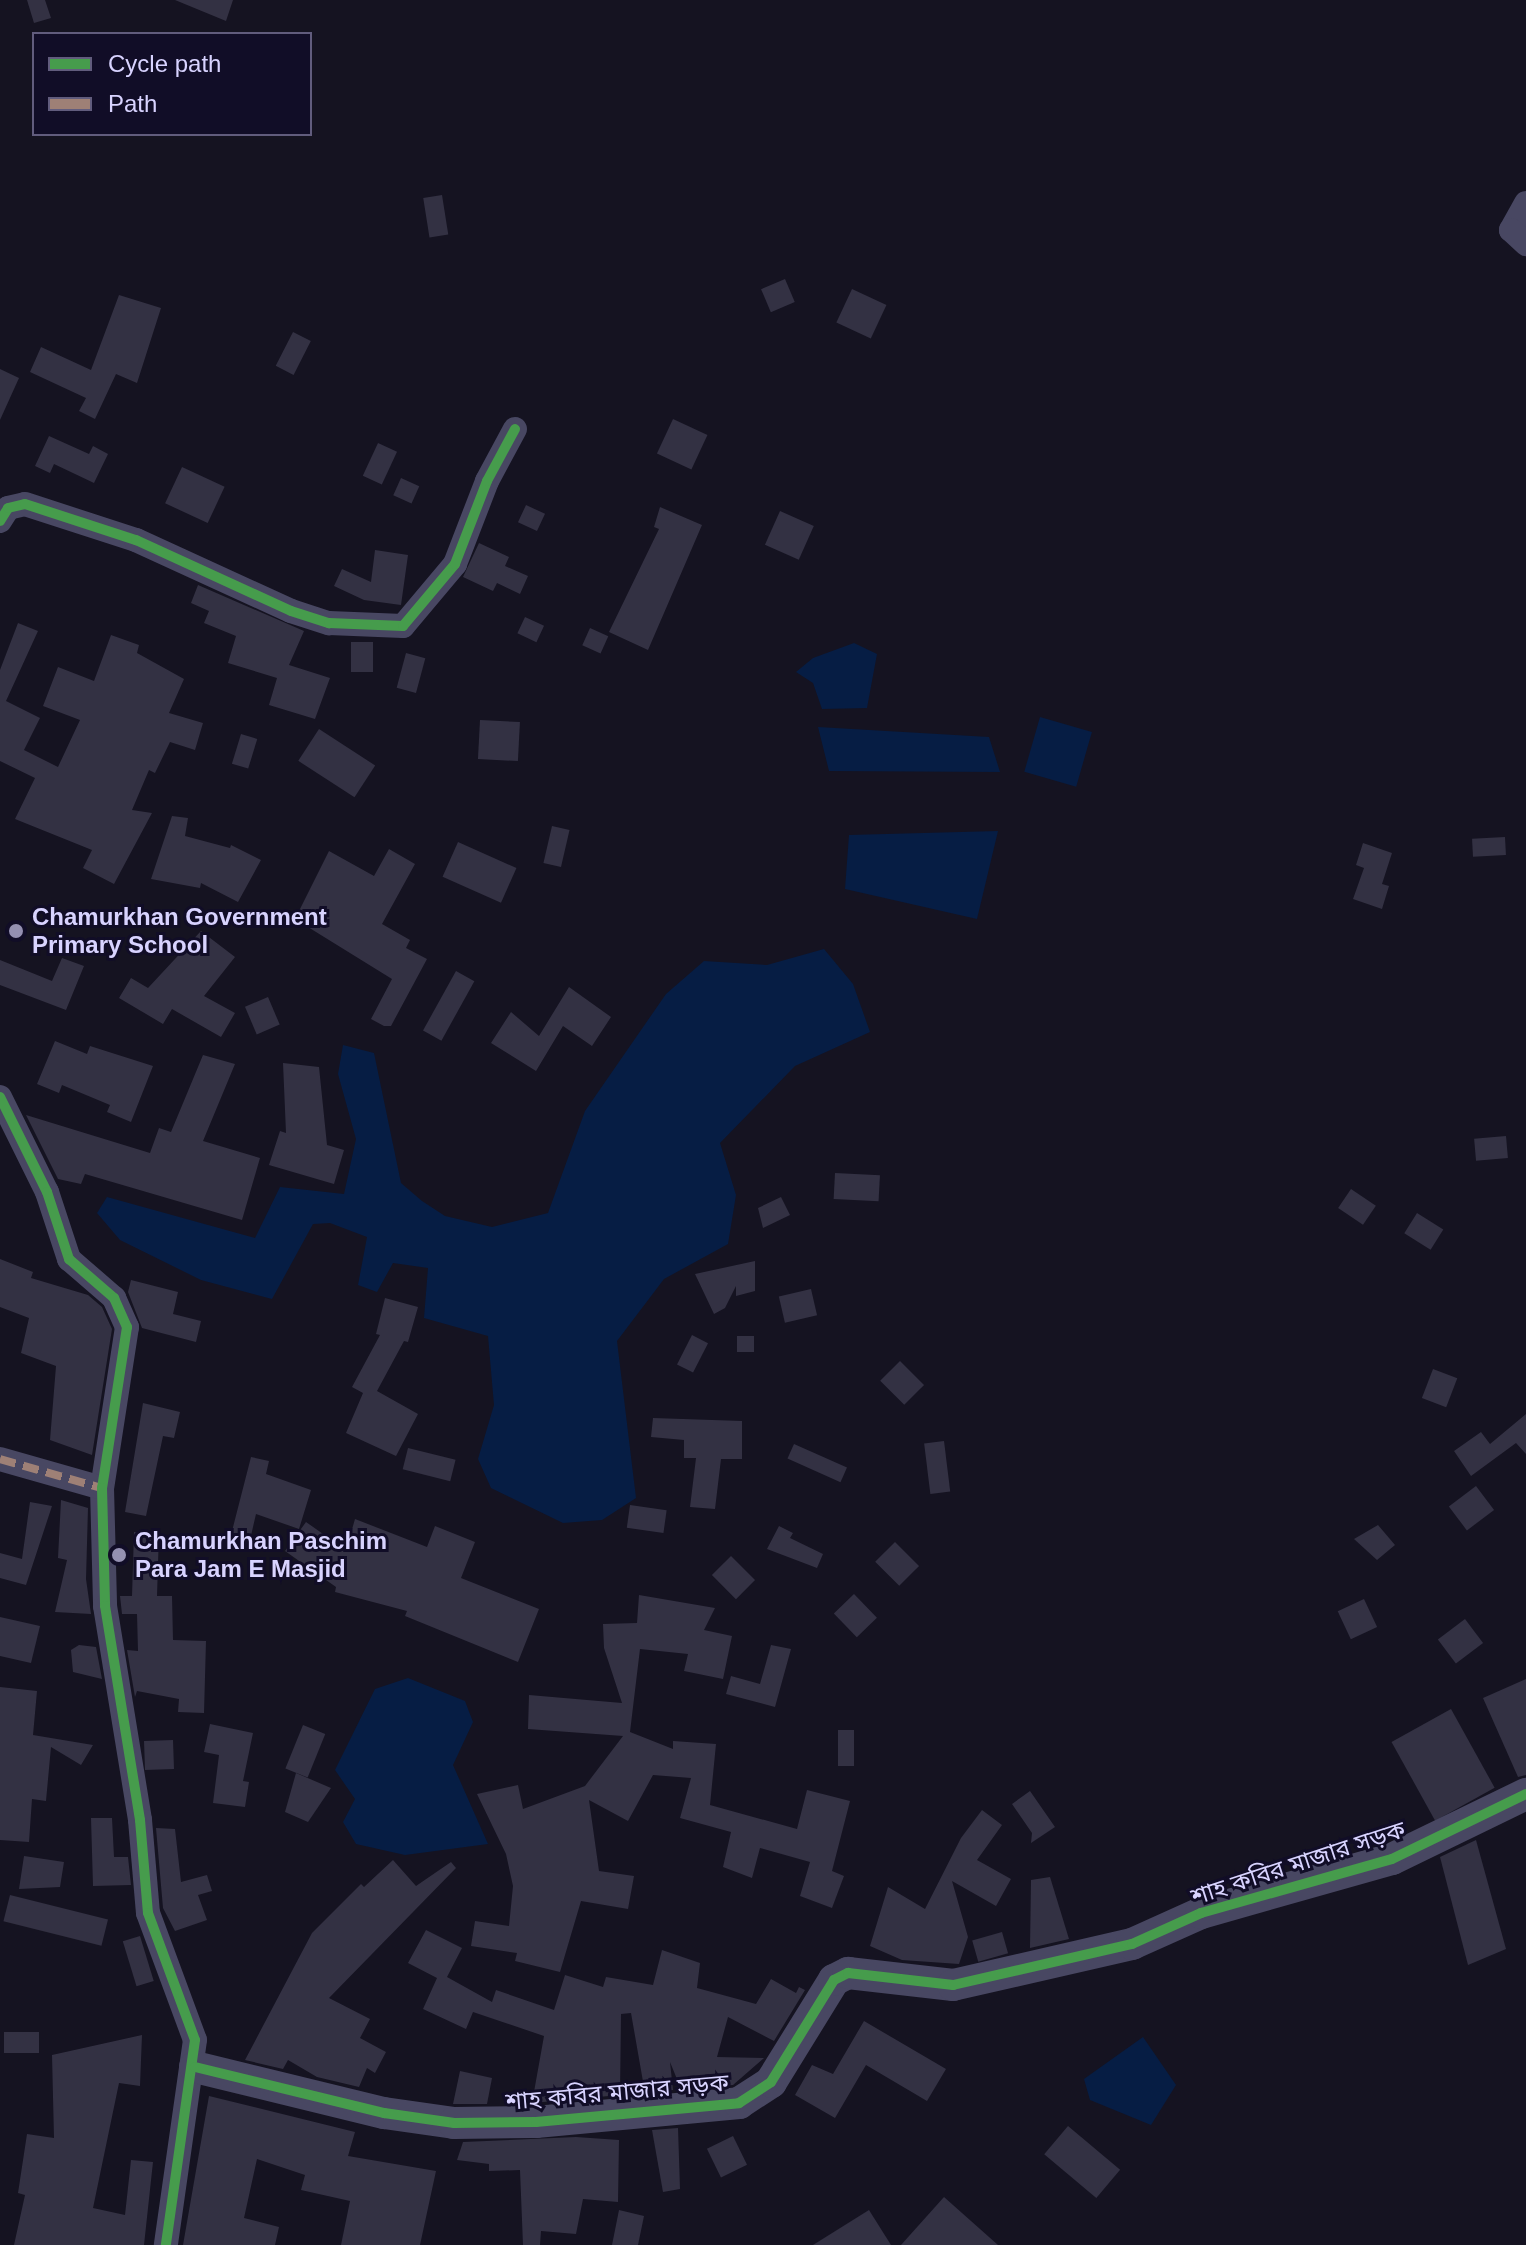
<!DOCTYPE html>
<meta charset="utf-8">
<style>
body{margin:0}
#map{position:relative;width:1526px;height:2245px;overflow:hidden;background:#151321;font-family:Arial,"Noto Sans Bengali",sans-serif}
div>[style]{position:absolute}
.water>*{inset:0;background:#061d44;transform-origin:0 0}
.building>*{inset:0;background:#333143;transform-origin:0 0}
.minor>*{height:24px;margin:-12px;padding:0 12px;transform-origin:12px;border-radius:12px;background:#484762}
.tertiary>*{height:32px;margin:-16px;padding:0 16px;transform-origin:16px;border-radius:16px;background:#484762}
.quiet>*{height:8px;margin-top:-4px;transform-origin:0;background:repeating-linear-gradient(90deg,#9e8076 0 16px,transparent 0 24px)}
.cycleway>*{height:10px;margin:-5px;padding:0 5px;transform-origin:5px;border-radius:5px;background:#469c4c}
.dots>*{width:22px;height:22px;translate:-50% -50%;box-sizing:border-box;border:4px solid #110d27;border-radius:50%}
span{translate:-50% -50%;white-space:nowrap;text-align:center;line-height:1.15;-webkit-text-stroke:6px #110d27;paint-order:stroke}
.poi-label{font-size:24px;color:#d8d3ff;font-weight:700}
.left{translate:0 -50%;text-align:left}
.street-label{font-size:24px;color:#d8d3ff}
.legend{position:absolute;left:32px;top:32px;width:280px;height:104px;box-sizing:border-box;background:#110d27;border:2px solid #615c7d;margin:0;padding:10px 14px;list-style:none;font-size:24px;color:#d8d3ff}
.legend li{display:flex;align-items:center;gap:16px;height:40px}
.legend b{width:40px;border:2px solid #615c7d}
</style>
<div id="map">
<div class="water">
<i style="clip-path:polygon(854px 643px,877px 654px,867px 708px,822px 709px,813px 683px,796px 672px,813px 658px)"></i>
<i style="left:1040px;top:717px;width:54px;height:57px;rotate:16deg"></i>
<i style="clip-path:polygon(818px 727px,989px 737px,1000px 772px,829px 771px)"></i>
<i style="clip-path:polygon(998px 831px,977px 919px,845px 889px,849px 835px)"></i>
<i style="clip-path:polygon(824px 949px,853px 984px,870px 1032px,795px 1066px,720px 1143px,736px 1195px,728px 1244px,664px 1279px,617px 1341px,636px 1498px,602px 1520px,563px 1523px,491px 1488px,478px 1459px,494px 1405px,488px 1336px,424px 1318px,428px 1268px,393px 1263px,377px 1292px,358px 1285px,367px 1237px,330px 1223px,313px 1224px,272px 1299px,201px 1280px,120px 1240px,97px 1213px,107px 1197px,255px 1238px,280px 1187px,344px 1194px,356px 1139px,338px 1074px,343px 1045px,374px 1053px,401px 1183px,422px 1201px,445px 1216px,492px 1227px,548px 1213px,585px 1111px,666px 994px,704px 961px,767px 965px)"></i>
<i style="clip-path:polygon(408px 1678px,465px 1701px,473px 1722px,453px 1765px,488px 1844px,405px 1855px,356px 1844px,343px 1822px,355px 1799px,335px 1770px,375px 1689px)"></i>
<i style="clip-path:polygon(1143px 2037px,1176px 2085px,1151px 2125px,1090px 2100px,1084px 2079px)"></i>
</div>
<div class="building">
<i style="clip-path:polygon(27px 0,45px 0,51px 18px,34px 23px)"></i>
<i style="clip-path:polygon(175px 0,233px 0,226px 21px)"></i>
<i style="left:442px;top:195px;width:40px;height:19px;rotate:81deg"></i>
<i style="left:785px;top:279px;width:25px;height:26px;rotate:67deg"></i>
<i style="left:852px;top:289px;width:38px;height:37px;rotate:25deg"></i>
<i style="clip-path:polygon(119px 295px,161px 308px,137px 383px,116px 374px,95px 419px,79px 411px,86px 398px,30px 372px,41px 347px,91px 370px)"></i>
<i style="left:293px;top:332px;width:20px;height:38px;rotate:27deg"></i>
<i style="clip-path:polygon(0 369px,19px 378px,0 420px)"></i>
<i style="left:673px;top:419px;width:38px;height:38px;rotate:25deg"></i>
<i style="clip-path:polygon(49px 436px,89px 454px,93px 446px,108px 454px,94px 483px,54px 464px,50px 473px,35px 466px)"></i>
<i style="left:378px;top:443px;width:21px;height:36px;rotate:25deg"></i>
<i style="left:182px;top:467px;width:47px;height:40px;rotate:25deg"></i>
<i style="left:401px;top:478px;width:20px;height:19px;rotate:24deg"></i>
<i style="left:526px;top:505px;width:21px;height:19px;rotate:25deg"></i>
<i style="clip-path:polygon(660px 507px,702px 525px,648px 650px,609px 632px,659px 529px,654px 527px)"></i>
<i style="left:780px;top:511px;width:37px;height:37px;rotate:24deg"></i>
<i style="clip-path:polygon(479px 543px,509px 557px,505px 566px,528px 576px,520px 594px,497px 583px,493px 591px,463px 577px)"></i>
<i style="clip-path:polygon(375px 550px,408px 555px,401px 605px,364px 600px,334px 586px,342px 569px,371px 582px)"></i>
<i style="clip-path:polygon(198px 585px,304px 631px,289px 665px,330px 678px,315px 719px,269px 705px,277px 678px,228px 663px,236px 636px,204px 623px,209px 611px,191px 603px)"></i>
<i style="left:525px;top:617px;width:21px;height:18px;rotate:25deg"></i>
<i style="clip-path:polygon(18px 623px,38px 631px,6px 701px,40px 718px,24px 750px,58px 767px,80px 720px,43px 706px,58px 667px,94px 681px,111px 635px,139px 645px,137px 653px,184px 679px,169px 713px,203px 723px,195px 750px,170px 742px,155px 773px,149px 770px,132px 810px,152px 813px,114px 884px,83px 868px,92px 850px,15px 819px,35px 778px,0 761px,0 670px)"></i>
<i style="left:590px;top:628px;width:20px;height:19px;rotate:24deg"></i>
<i style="left:351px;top:642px;width:22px;height:30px"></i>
<i style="left:406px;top:653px;width:20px;height:36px;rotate:15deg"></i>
<i style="left:480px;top:720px;width:40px;height:39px;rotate:3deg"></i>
<i style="left:319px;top:729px;width:67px;height:38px;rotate:33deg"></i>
<i style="left:241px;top:734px;width:17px;height:31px;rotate:17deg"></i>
<i style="clip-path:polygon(172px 816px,188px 818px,185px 836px,230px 848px,231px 845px,261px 860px,238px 902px,201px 883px,200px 888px,151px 879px)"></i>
<i style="left:552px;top:826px;width:18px;height:38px;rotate:13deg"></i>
<i style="left:1505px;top:837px;width:18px;height:33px;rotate:87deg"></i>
<i style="left:458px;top:842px;width:64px;height:38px;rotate:24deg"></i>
<i style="clip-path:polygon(1363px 843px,1392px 853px,1382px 884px,1389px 886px,1382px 909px,1353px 899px,1364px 868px,1356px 865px)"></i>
<i style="clip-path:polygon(389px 849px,415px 864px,382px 924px,410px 940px,406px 948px,427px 959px,391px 1026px,384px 1026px,371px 1019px,392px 979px,295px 919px,329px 851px,374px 876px)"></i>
<i style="clip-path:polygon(201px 931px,235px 957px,204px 996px,235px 1013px,221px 1037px,172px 1009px,163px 1024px,119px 998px,131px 978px,148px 988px)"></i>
<i style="clip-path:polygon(62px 958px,84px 966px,66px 1010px,0 985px,0 960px,52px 981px)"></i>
<i style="left:456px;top:971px;width:21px;height:68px;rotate:29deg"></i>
<i style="clip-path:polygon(569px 987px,611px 1017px,592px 1046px,563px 1026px,536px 1071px,491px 1043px,511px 1012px,539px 1036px)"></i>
<i style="left:268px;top:997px;width:30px;height:25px;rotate:67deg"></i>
<i style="clip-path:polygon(55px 1041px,87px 1054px,90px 1046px,153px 1066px,131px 1122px,107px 1112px,110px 1105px,62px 1085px,59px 1093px,37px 1084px)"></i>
<i style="clip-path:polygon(203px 1055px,235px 1064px,203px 1141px,260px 1158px,242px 1220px,85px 1174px,81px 1184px,58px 1179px,26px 1115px,150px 1153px,159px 1128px,171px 1132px)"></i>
<i style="clip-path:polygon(283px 1063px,319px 1067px,327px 1145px,344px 1150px,334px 1184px,269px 1165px,280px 1131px,286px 1133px)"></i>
<i style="left:1506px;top:1136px;width:22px;height:32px;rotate:85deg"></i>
<i style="left:835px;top:1173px;width:45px;height:26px;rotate:3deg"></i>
<i style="left:1351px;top:1189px;width:30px;height:23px;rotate:34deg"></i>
<i style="clip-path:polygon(781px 1197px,790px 1215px,763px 1228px,758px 1208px)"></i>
<i style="left:1417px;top:1213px;width:31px;height:24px;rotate:32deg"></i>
<i style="clip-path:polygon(0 1259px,33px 1272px,31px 1278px,88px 1295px,102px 1307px,112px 1329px,92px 1455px,50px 1440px,56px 1366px,21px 1353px,29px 1318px,0 1307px)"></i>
<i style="clip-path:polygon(755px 1261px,755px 1291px,736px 1296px,736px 1286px,725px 1308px,714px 1314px,695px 1274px)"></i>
<i style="clip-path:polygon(131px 1280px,178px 1292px,173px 1314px,201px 1321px,196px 1342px,142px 1328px,128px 1292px)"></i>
<i style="left:811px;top:1289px;width:27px;height:33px;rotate:77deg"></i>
<i style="clip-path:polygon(385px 1298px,418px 1307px,408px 1342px,404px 1341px,377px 1391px,418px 1414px,396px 1456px,346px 1433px,363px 1393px,352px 1387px,380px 1335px,376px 1334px)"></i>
<i style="left:692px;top:1335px;width:18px;height:33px;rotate:27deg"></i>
<i style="left:737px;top:1336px;width:17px;height:16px"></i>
<i style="left:900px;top:1361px;width:34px;height:28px;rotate:45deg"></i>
<i style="left:1433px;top:1369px;width:26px;height:31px;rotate:21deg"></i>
<i style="clip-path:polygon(143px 1403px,180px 1412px,174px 1438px,163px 1436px,146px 1516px,125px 1512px)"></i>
<i style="clip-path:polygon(1526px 1414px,1526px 1454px,1516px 1443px,1471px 1476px,1454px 1451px,1481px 1432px,1490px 1444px)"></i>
<i style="clip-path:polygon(653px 1418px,742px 1421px,742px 1459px,721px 1459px,715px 1509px,690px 1507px,696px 1458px,684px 1458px,684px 1440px,651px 1437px)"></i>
<i style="left:944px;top:1441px;width:51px;height:20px;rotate:83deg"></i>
<i style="left:794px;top:1444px;width:58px;height:16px;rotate:24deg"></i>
<i style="left:408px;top:1448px;width:49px;height:22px;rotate:14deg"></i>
<i style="clip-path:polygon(251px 1457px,269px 1461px,266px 1474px,311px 1490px,299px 1529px,256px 1514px,250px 1540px,231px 1535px)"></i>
<i style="left:1476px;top:1486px;width:30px;height:34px;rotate:53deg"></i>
<i style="clip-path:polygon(61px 1500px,88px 1508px,86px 1579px,91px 1614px,55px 1612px,67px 1560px,58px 1558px)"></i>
<i style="clip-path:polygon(30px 1502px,52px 1506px,26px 1585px,0 1578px,0 1553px,22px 1559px)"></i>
<i style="left:630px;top:1505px;width:37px;height:23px;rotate:8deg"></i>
<i style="clip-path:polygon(355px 1519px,427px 1547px,435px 1526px,475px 1542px,461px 1578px,539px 1609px,518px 1662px,405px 1616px,407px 1611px,335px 1592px,336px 1587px,285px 1551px,306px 1522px,346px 1550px)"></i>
<i style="clip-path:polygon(1378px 1525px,1395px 1545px,1377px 1560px,1354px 1539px)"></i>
<i style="clip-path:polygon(779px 1526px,793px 1533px,790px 1538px,823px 1554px,817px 1568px,767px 1549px)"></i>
<i style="clip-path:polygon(134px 1532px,159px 1532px,157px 1596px,172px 1596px,173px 1640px,206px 1641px,204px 1713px,178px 1712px,179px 1699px,137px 1691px,135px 1697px,127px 1650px,138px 1651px,137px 1614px,122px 1614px,120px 1596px,132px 1596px)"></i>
<i style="left:895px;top:1542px;width:34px;height:28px;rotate:45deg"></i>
<i style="left:731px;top:1556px;width:34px;height:27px;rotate:45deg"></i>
<i style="left:854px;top:1594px;width:33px;height:28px;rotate:46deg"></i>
<i style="clip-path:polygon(639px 1595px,715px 1608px,704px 1630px,732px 1636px,723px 1679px,684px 1671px,688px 1654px,640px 1649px,630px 1732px,673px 1749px,673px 1741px,716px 1744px,710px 1805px,797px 1829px,807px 1790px,850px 1801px,832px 1871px,844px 1876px,832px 1908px,800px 1896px,810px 1862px,760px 1848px,752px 1878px,723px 1867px,731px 1832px,680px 1818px,691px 1778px,653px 1775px,628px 1821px,589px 1800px,599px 1871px,634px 1876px,628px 1909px,581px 1901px,560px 1972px,515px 1961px,517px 1953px,471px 1946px,475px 1921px,509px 1926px,513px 1886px,506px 1854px,477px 1794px,518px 1785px,523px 1809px,585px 1786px,623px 1736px,528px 1729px,529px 1695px,622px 1703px,604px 1648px,603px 1624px,637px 1623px)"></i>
<i style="left:1364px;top:1599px;width:31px;height:29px;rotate:65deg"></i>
<i style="clip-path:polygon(0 1617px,40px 1626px,31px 1663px,0 1656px)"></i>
<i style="left:1465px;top:1619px;width:30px;height:34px;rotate:53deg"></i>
<i style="clip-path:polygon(79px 1645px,96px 1647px,102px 1679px,73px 1672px,71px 1650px)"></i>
<i style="clip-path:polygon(771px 1645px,791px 1649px,775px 1707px,726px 1694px,731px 1676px,760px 1684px)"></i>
<i style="clip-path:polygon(1526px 1679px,1526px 1775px,1518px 1777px,1483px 1698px)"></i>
<i style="clip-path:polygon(0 1687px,37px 1691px,33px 1735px,93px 1745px,81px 1765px,51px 1747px,46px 1801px,32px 1799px,29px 1842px,0 1840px)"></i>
<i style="left:1451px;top:1709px;width:90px;height:68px;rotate:61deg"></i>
<i style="clip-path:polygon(210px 1724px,253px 1733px,243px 1781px,249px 1782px,245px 1807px,213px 1803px,219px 1755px,204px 1752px)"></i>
<i style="left:303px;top:1725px;width:24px;height:47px;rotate:22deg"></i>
<i style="left:838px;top:1730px;width:16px;height:36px"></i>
<i style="left:173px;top:1740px;width:29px;height:29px;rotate:88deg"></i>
<i style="clip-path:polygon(296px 1773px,331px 1788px,308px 1822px,285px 1812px)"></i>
<i style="clip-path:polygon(1030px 1791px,1055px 1827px,1031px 1843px,1032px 1833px,1012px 1804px)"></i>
<i style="clip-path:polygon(982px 1810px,1002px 1825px,977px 1860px,1011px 1879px,996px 1906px,952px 1881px,968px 1937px,959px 1964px,902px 1960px,870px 1946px,888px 1887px,925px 1909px,961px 1838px)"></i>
<i style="clip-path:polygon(91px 1818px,112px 1818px,114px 1857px,128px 1857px,131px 1885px,93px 1886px)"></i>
<i style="clip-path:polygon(156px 1828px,175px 1829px,181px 1882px,207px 1875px,212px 1891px,198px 1895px,207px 1920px,175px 1931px,163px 1908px)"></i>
<i style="clip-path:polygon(1476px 1840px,1506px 1949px,1468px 1965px,1440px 1857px)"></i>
<i style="clip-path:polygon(24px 1856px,64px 1862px,60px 1887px,19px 1889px)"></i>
<i style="clip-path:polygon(393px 1860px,416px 1886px,451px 1862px,456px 1868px,329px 1998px,370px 2019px,360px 2038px,386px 2052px,375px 2073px,367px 2068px,359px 2087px,317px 2077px,288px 2060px,283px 2069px,245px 2060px,312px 1933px,361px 1884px,364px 1887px)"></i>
<i style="clip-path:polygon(1050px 1877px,1069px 1939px,1030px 1948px,1031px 1880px)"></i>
<i style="left:10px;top:1895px;width:101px;height:27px;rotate:14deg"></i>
<i style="clip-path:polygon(426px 1930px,462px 1948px,447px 1977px,492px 2002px,496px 1990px,554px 2010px,565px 1975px,603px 1987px,606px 1977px,653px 1985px,662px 1950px,700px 1963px,697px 1988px,756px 2004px,771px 1979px,796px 1993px,799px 1987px,805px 1990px,774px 2041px,728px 2017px,717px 2057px,764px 2058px,733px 2085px,681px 2089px,670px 2062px,673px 2090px,645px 2093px,631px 2013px,621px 2014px,620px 2095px,532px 2103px,544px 2036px,473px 2012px,466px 2029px,423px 2009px,437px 1978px,408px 1963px)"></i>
<i style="left:1002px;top:1932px;width:22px;height:31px;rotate:74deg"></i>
<i style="left:140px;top:1936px;width:47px;height:18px;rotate:73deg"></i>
<i style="clip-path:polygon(864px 2021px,946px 2069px,927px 2101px,866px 2065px,835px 2118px,795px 2095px,812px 2065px,833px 2074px)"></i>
<i style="left:4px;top:2032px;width:35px;height:21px"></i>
<i style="clip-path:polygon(142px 2035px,140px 2086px,119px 2083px,93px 2208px,125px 2215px,131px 2160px,153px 2162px,144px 2245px,14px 2245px,25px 2195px,18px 2193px,27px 2134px,54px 2138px,52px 2055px)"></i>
<i style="clip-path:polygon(460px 2071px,492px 2078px,487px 2104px,453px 2104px)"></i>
<i style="clip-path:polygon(209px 2096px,355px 2132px,348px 2156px,436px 2171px,420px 2245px,341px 2245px,350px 2201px,301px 2190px,305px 2175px,257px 2159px,244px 2218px,279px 2227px,275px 2245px,183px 2245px)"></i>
<i style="left:1068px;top:2126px;width:68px;height:37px;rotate:40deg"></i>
<i style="clip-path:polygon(678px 2128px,680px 2189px,663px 2192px,652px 2130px)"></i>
<i style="left:733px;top:2136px;width:32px;height:29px;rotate:64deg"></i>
<i style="clip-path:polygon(576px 2137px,619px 2140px,618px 2202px,583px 2199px,576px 2234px,541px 2231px,540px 2245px,523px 2245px,520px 2170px,489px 2171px,489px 2164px,457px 2160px,463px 2142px)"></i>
<i style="clip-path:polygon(944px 2197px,998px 2245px,901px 2245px)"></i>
<i style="clip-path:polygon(619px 2210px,644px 2216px,638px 2245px,612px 2245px)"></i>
<i style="clip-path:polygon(869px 2210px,891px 2245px,813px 2245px)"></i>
</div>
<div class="minor">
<i style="left:1526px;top:203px;width:31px;rotate:119deg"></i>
<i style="left:1511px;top:230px;width:21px;rotate:43deg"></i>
<i style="left:0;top:521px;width:15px;rotate:-58deg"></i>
<i style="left:8px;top:508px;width:17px;rotate:-13deg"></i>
<i style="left:25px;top:504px;width:117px;rotate:18deg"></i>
<i style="left:136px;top:540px;width:170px;rotate:24.6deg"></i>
<i style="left:291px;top:611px;width:40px;rotate:18deg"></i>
<i style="left:329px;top:623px;width:74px;rotate:2.3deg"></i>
<i style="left:403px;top:626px;width:81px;rotate:-50deg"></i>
<i style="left:455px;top:564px;width:89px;rotate:-68.9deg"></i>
<i style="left:487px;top:481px;width:59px;rotate:-61.7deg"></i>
<i style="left:0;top:1097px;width:106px;rotate:63.7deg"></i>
<i style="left:47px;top:1192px;width:71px;rotate:71.8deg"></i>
<i style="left:69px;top:1259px;width:60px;rotate:40.9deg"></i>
<i style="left:114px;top:1298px;width:32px;rotate:66deg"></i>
<i style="left:127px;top:1327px;width:163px;rotate:98.8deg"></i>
<i style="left:102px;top:1488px;width:118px;rotate:88.5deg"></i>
<i style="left:105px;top:1606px;width:217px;rotate:80.7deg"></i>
<i style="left:140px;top:1820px;width:93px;rotate:85.1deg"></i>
<i style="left:148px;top:1913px;width:135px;rotate:69.7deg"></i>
<i style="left:195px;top:2040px;width:207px;rotate:98.1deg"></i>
<i style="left:0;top:1459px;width:106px;rotate:15.9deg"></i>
</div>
<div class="tertiary">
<i style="left:195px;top:2067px;width:195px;rotate:13.7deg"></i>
<i style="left:384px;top:2113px;width:71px;rotate:8.1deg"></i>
<i style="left:454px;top:2123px;width:82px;rotate:-0.7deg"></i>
<i style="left:536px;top:2122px;width:204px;rotate:-5.3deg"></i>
<i style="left:739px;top:2103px;width:38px;rotate:-33deg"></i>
<i style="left:771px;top:2082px;width:120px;rotate:-58.3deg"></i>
<i style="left:834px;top:1980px;width:16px;rotate:-27deg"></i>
<i style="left:848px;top:1973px;width:106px;rotate:6.5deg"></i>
<i style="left:953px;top:1985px;width:184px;rotate:-12.9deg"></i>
<i style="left:1132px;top:1944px;width:76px;rotate:-24.2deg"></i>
<i style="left:1201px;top:1913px;width:198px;rotate:-15.8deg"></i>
<i style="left:1392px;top:1859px;width:149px;rotate:-25.9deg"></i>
</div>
<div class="quiet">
<i style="left:0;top:1459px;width:106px;rotate:15.9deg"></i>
</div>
<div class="cycleway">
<i style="left:0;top:521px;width:15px;rotate:-58deg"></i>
<i style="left:8px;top:508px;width:17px;rotate:-13deg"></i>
<i style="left:25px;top:504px;width:117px;rotate:18deg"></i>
<i style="left:136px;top:540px;width:170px;rotate:24.6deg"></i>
<i style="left:291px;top:611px;width:40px;rotate:18deg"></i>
<i style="left:329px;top:623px;width:74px;rotate:2.3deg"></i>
<i style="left:403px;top:626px;width:81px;rotate:-50deg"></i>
<i style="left:455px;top:564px;width:89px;rotate:-68.9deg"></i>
<i style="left:487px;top:481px;width:59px;rotate:-61.7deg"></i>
<i style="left:0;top:1097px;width:106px;rotate:63.7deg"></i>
<i style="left:47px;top:1192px;width:71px;rotate:71.8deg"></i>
<i style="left:69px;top:1259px;width:60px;rotate:40.9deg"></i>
<i style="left:114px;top:1298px;width:32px;rotate:66deg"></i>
<i style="left:127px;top:1327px;width:163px;rotate:98.8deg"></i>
<i style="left:102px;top:1488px;width:118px;rotate:88.5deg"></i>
<i style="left:105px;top:1606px;width:217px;rotate:80.7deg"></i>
<i style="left:140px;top:1820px;width:93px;rotate:85.1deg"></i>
<i style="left:148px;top:1913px;width:135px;rotate:69.7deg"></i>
<i style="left:195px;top:2040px;width:207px;rotate:98.1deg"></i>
<i style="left:195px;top:2067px;width:195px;rotate:13.7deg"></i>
<i style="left:384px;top:2113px;width:71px;rotate:8.1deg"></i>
<i style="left:454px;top:2123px;width:82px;rotate:-0.7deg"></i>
<i style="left:536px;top:2122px;width:204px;rotate:-5.3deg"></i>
<i style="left:739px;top:2103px;width:38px;rotate:-33deg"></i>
<i style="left:771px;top:2082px;width:120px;rotate:-58.3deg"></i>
<i style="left:834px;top:1980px;width:16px;rotate:-27deg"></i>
<i style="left:848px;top:1973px;width:106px;rotate:6.5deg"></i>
<i style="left:953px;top:1985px;width:184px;rotate:-12.9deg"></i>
<i style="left:1132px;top:1944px;width:76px;rotate:-24.2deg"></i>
<i style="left:1201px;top:1913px;width:198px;rotate:-15.8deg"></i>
<i style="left:1392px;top:1859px;width:149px;rotate:-25.9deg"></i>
</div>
<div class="dots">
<i style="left:16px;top:931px;background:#9490b1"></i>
<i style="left:119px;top:1555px;background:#9490b1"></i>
</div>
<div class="poi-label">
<span class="left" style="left:32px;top:931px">Chamurkhan Government<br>Primary School</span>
<span class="left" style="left:135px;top:1555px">Chamurkhan Paschim<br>Para Jam E Masjid</span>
</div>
<div class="street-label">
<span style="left:1298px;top:1863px;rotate:-18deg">শাহ কবির মাজার সড়ক</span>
<span style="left:617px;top:2092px;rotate:-5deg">শাহ কবির মাজার সড়ক</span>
</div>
<ul class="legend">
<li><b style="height:10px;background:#469c4c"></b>Cycle path</li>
<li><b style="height:10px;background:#9e8076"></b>Path</li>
</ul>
</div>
